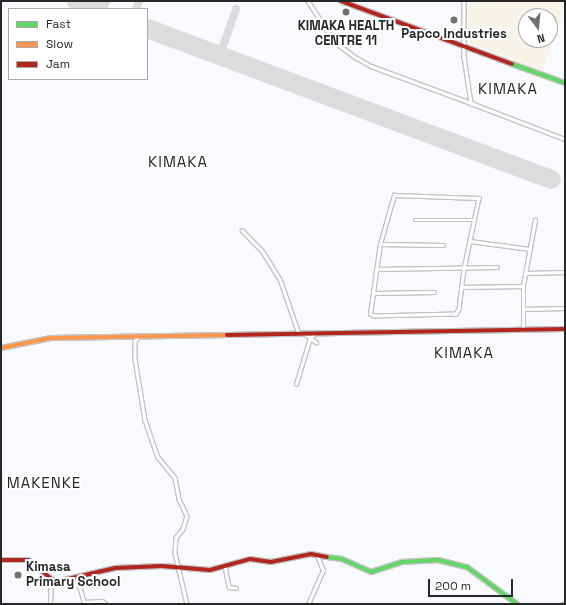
<!DOCTYPE html>
<style>
body{margin:0}
#map{position:relative;width:566px;height:605px;overflow:hidden;background:#f8fafd;font-family:"Space Grotesk",sans-serif}
div>[style]{position:absolute}
.industrial>*{inset:0;background:#f8f4e9}
.taxiway>*{height:8px;margin:-4px;padding:0 4px;transform-origin:4px;border-radius:4px;background:#dcdcde}
.runway>*{height:19px;margin:-9.5px;padding:0 9.5px;transform-origin:9.5px;border-radius:9.5px;background:#dcdcde}
.roads{filter:drop-shadow(1px 0 #c3c4c6) drop-shadow(-1px 0 #c3c4c6) drop-shadow(0 1px #c3c4c6) drop-shadow(0 -1px #c3c4c6)}
.street>*{height:2.5px;margin:-1.25px;padding:0 1.25px;transform-origin:1.25px;border-radius:1.25px;background:#fefeff}
.fast>*{height:4px;margin:-2px;padding:0 2px;transform-origin:2px;border-radius:2px;background:#63d668}
.slow>*{height:4px;margin:-2px;padding:0 2px;transform-origin:2px;border-radius:2px;background:#ff974d}
.jam>*{height:4px;margin:-2px;padding:0 2px;transform-origin:2px;border-radius:2px;background:#b3261e}
.dots>*{width:11px;height:11px;translate:-50% -50%;box-sizing:border-box;border:2px solid #fff;border-radius:50%}
span{translate:-50% -50%;white-space:nowrap;text-align:center;line-height:1.15;-webkit-text-stroke:4px #fff;paint-order:stroke}
.poi-label{font-size:13px;color:#252728;font-weight:700}
.left{translate:0 -50%;text-align:left}
.quarter-label{font-size:15px;color:#252728;letter-spacing:1px}
.frame{position:absolute;inset:0;border:2px solid #252728;pointer-events:none}
.legend{position:absolute;left:8px;top:8px;width:140px;height:72px;box-sizing:border-box;background:#fff;border:1px solid #a8a9a9;margin:0;padding:5px 7px;list-style:none;font-size:12px;color:#252728}
.legend li{display:flex;align-items:center;gap:8px;height:20px}
.legend b{width:20px;border:1px solid #a8a9a9}
.north{position:absolute;left:518px;top:8px;width:40px;height:40px;box-sizing:border-box;background:#fff;border:1px solid #a8a9a9;border-radius:50%;rotate:164deg;font-size:11px;font-weight:700;line-height:16px;text-align:center;color:#252728}
.north::after{content:'';display:block;margin:auto;width:14px;height:18px;background:#6f7173;clip-path:polygon(50% 0,100% 100%,50% 72%,0 100%)}
.scale{position:absolute;left:428px;top:579px;width:85px;height:18px;box-sizing:border-box;border:2px solid #252728;border-top:0;padding-left:5px;font-size:12px;line-height:14px;white-space:nowrap;color:#252728;-webkit-text-stroke:3px #fff;paint-order:stroke}
</style>
<div id="map">
<div class="industrial">
<i style="clip-path:polygon(evenodd,469px 1px,565px 1px,565px 9px,542px 72px,467px 42px,469px 1px,526px 16px,550px 16px,550px 40px,526px 40px,526px 16px)"></i>
</div>
<div class="taxiway">
<i style="left:103px;top:9px;width:9px;rotate:-69deg"></i>
<i style="left:136px;top:9px;width:9px;rotate:-69deg"></i>
<i style="left:220px;top:55px;width:49px;rotate:-70.8deg"></i>
</div>
<div class="runway">
<i style="left:76px;top:1px;width:22px;rotate:21deg"></i>
<i style="left:147px;top:28px;width:431px;rotate:20.5deg"></i>
</div>
<div class="roads">
<div class="street">
<i style="left:308px;top:1px;width:49px;rotate:56.6deg"></i>
<i style="left:335px;top:42px;width:25px;rotate:37deg"></i>
<i style="left:355px;top:57px;width:18px;rotate:29deg"></i>
<i style="left:371px;top:66px;width:107px;rotate:20.3deg"></i>
<i style="left:464px;top:1px;width:56px;rotate:90deg"></i>
<i style="left:464px;top:57px;width:47px;rotate:81.3deg"></i>
<i style="left:471px;top:103px;width:101px;rotate:21deg"></i>
<i style="left:394px;top:195px;width:85px;rotate:2deg"></i>
<i style="left:479px;top:198px;width:73px;rotate:101.9deg"></i>
<i style="left:464px;top:269px;width:40px;rotate:97.1deg"></i>
<i style="left:459px;top:309px;width:6px;rotate:121deg"></i>
<i style="left:456px;top:314px;width:82px;rotate:178.6deg"></i>
<i style="left:374px;top:316px;width:4px;rotate:-153deg"></i>
<i style="left:370px;top:314px;width:71px;rotate:-81.9deg"></i>
<i style="left:380px;top:244px;width:51px;rotate:-74.1deg"></i>
<i style="left:415px;top:220px;width:59px"></i>
<i style="left:242px;top:230px;width:30px;rotate:46deg"></i>
<i style="left:263px;top:252px;width:32px;rotate:58deg"></i>
<i style="left:280px;top:279px;width:58px;rotate:70.9deg"></i>
<i style="left:470px;top:241px;width:60px;rotate:7.7deg"></i>
<i style="left:380px;top:244px;width:63px;rotate:0.9deg"></i>
<i style="left:376px;top:269px;width:121px;rotate:-0.9deg"></i>
<i style="left:525px;top:273px;width:40px;rotate:-1.4deg"></i>
<i style="left:461px;top:287px;width:62px;rotate:-0.9deg"></i>
<i style="left:373px;top:293px;width:61px;rotate:-0.9deg"></i>
<i style="left:523px;top:309px;width:42px;rotate:-1.4deg"></i>
<i style="left:523px;top:330px;width:44px;rotate:-90deg"></i>
<i style="left:523px;top:286px;width:67px;rotate:-79.7deg"></i>
<i style="left:305px;top:334px;width:14px;rotate:36deg"></i>
<i style="left:140px;top:336px;width:7px;rotate:135deg"></i>
<i style="left:135px;top:341px;width:18px;rotate:90deg"></i>
<i style="left:135px;top:359px;width:62px;rotate:80.7deg"></i>
<i style="left:145px;top:420px;width:39px;rotate:71deg"></i>
<i style="left:158px;top:457px;width:27px;rotate:51deg"></i>
<i style="left:175px;top:478px;width:21px;rotate:79deg"></i>
<i style="left:179px;top:499px;width:19px;rotate:65deg"></i>
<i style="left:187px;top:516px;width:14px;rotate:107deg"></i>
<i style="left:183px;top:529px;width:11px;rotate:128deg"></i>
<i style="left:176px;top:538px;width:15px;rotate:94deg"></i>
<i style="left:175px;top:553px;width:52px;rotate:76.8deg"></i>
<i style="left:296px;top:384px;width:48px;rotate:-73.1deg"></i>
<i style="left:310px;top:338px;width:7px;rotate:-45deg"></i>
<i style="left:225px;top:566px;width:21px;rotate:79deg"></i>
<i style="left:229px;top:587px;width:7px;rotate:8deg"></i>
<i style="left:77px;top:577px;width:26px;rotate:74deg"></i>
<i style="left:84px;top:602px;width:18px;rotate:-3deg"></i>
<i style="left:102px;top:601px;width:5px;rotate:37deg"></i>
<i style="left:50px;top:604px;width:23px;rotate:-88deg"></i>
<i style="left:308px;top:604px;width:36px;rotate:-66deg"></i>
<i style="left:323px;top:571px;width:17px;rotate:-111deg"></i>
<i style="left:562px;top:604px;width:3px;rotate:-18deg"></i>
</div>
<div class="fast">
<i style="left:512px;top:64px;width:56px;rotate:19.7deg"></i>
<i style="left:327px;top:557px;width:15px;rotate:8deg"></i>
<i style="left:342px;top:559px;width:32px;rotate:24deg"></i>
<i style="left:371px;top:572px;width:33px;rotate:-18deg"></i>
<i style="left:402px;top:562px;width:36px;rotate:-3deg"></i>
<i style="left:438px;top:560px;width:30px;rotate:14deg"></i>
<i style="left:467px;top:567px;width:62px;rotate:36.5deg"></i>
</div>
<div class="slow">
<i style="left:1px;top:348px;width:51px;rotate:-11.3deg"></i>
<i style="left:51px;top:338px;width:176px;rotate:-1deg"></i>
</div>
<div class="jam">
<i style="left:341px;top:1px;width:182px;rotate:20.2deg"></i>
<i style="left:227px;top:335px;width:338px;rotate:-1deg"></i>
<i style="left:1px;top:560px;width:27px"></i>
<i style="left:28px;top:560px;width:35px;rotate:39deg"></i>
<i style="left:55px;top:582px;width:62px;rotate:-13.1deg"></i>
<i style="left:115px;top:568px;width:47px;rotate:-2.4deg"></i>
<i style="left:162px;top:566px;width:48px;rotate:4.8deg"></i>
<i style="left:210px;top:570px;width:41px;rotate:-15.4deg"></i>
<i style="left:250px;top:559px;width:21px;rotate:8deg"></i>
<i style="left:271px;top:562px;width:41px;rotate:-11.3deg"></i>
<i style="left:311px;top:554px;width:16px;rotate:11deg"></i>
</div>
</div>
<div class="dots">
<i style="left:346px;top:12px;background:#6f7173"></i>
<i style="left:454px;top:20px;background:#6f7173"></i>
<i style="left:18px;top:575px;background:#6f7173"></i>
</div>
<div class="poi-label">
<span style="left:346px;top:34px">KIMAKA HEALTH<br>CENTRE 11</span>
<span style="left:454px;top:34px">Papco Industries</span>
<span class="left" style="left:26px;top:575px">Kimasa<br>Primary School</span>
</div>
<div class="quarter-label">
<span style="left:508px;top:89px">KIMAKA</span>
<span style="left:178px;top:162px">KIMAKA</span>
<span style="left:464px;top:353px">KIMAKA</span>
<span style="left:44px;top:483px">MAKENKE</span>
</div>
<div class="frame"></div>
<ul class="legend">
<li><b style="height:5px;background:#63d668"></b>Fast</li>
<li><b style="height:5px;background:#ff974d"></b>Slow</li>
<li><b style="height:5px;background:#b3261e"></b>Jam</li>
</ul>
<div class="north">N</div>
<div class="scale">200 m</div>
</div>
